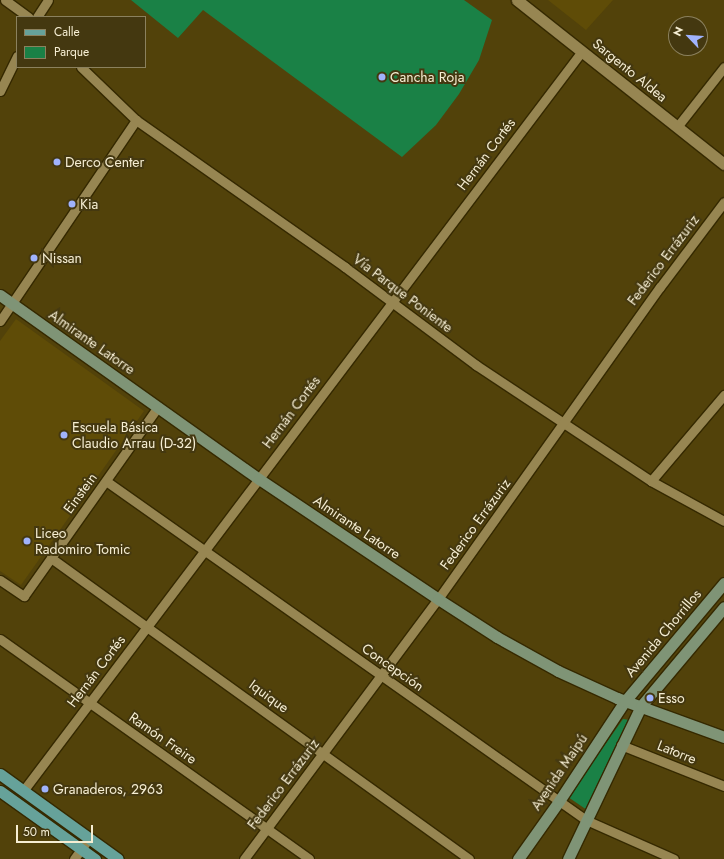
<!DOCTYPE html>
<meta charset="utf-8">
<style>
body{margin:0}
#map{position:relative;width:724px;height:859px;overflow:hidden;background:#52420a;font-family:Jost,sans-serif}
div>[style]{position:absolute}
.built>*{inset:0;background:#5f4c07}
.green>*{inset:0;background:#1a8146}
.roads{filter:drop-shadow(1px 0 #352900) drop-shadow(-1px 0 #352900) drop-shadow(0 1px #352900) drop-shadow(0 -1px #352900)}
.minor>*{height:9px;margin:-4.5px;padding:0 4.5px;transform-origin:4.5px;border-radius:4.5px;background:#978652}
.tertiary>*{height:11px;margin:-5.5px;padding:0 5.5px;transform-origin:5.5px;border-radius:5.5px;background:#978652}
.secondary>*{height:11px;margin:-5.5px;padding:0 5.5px;transform-origin:5.5px;border-radius:5.5px;background:#7f9476}
.primary>*{height:11px;margin:-5.5px;padding:0 5.5px;transform-origin:5.5px;border-radius:5.5px;background:#66a29a}
.dots>*{width:11px;height:11px;translate:-50% -50%;box-sizing:border-box;border:2px solid #443810;border-radius:50%}
span{translate:-50% -50%;white-space:nowrap;text-align:center;line-height:1.15;-webkit-text-stroke:4px #443810;paint-order:stroke}
.street-label{font-size:14px;color:#f6eed3}
.poi-label{font-size:14px;color:#f6eed3}
.left{translate:0 -50%;text-align:left}
.legend{position:absolute;left:16px;top:16px;width:130px;height:52px;box-sizing:border-box;background:#443810;border:1px solid #8b815e;margin:0;padding:5px 7px;list-style:none;font-size:12px;color:#f6eed3}
.legend li{display:flex;align-items:center;gap:8px;height:20px}
.legend b{width:20px;border:1px solid #8b815e}
.north{position:absolute;left:668px;top:16px;width:40px;height:40px;box-sizing:border-box;background:#443810;border:1px solid #8b815e;border-radius:50%;rotate:295deg;font-size:11px;font-weight:700;line-height:16px;text-align:center;color:#f6eed3}
.north::after{content:'';display:block;margin:auto;width:14px;height:18px;background:#a0b3fd;clip-path:polygon(50% 0,100% 100%,50% 72%,0 100%)}
.scale{position:absolute;left:16px;top:825px;width:77px;height:18px;box-sizing:border-box;border:2px solid #f6eed3;border-top:0;padding-left:5px;font-size:12px;line-height:14px;white-space:nowrap;color:#f6eed3;-webkit-text-stroke:3px #443810;paint-order:stroke}
</style>
<div id="map">
<div class="built">
<i style="clip-path:polygon(548px 0,613px 0,586px 30px)"></i>
<i style="clip-path:polygon(16px 319px,144px 411px,21px 585px,0 571px,0 341px)"></i>
</div>
<div class="green">
<i style="clip-path:polygon(131px 0,464px 0,492px 20px,479px 60px,459px 94px,436px 125px,402px 157px,203px 10px,178px 38px)"></i>
<i style="clip-path:polygon(623px 719px,630px 720px,587px 810px,568px 797px)"></i>
</div>
<div class="roads">
<div class="minor">
<i style="left:5px;top:0;width:29px;rotate:36deg"></i>
<i style="left:37px;top:17px;width:20px;rotate:-57deg"></i>
<i style="left:81px;top:67px;width:76px;rotate:43.9deg"></i>
<i style="left:136px;top:120px;width:256px;rotate:35.1deg"></i>
<i style="left:345px;top:267px;width:164px;rotate:36.8deg"></i>
<i style="left:476px;top:365px;width:210px;rotate:33.5deg"></i>
<i style="left:651px;top:481px;width:83px;rotate:28.7deg"></i>
<i style="left:0;top:91px;width:39px;rotate:-64deg"></i>
<i style="left:677px;top:127px;width:76px;rotate:-51.9deg"></i>
<i style="left:0;top:321px;width:243px;rotate:-55.9deg"></i>
<i style="left:106px;top:481px;width:588px;rotate:35.23deg"></i>
<i style="left:586px;top:820px;width:96px;rotate:23.9deg"></i>
<i style="left:651px;top:481px;width:113px;rotate:-49.7deg"></i>
<i style="left:51px;top:558px;width:515px;rotate:35.76deg"></i>
<i style="left:0;top:580px;width:29px;rotate:34deg"></i>
<i style="left:24px;top:596px;width:232px;rotate:-54.7deg"></i>
<i style="left:0;top:639px;width:379px;rotate:35.4deg"></i>
<i style="left:621px;top:745px;width:111px;rotate:21.7deg"></i>
<i style="left:23px;top:791px;width:927px;rotate:-52.93deg"></i>
<i style="left:74px;top:859px;width:26px;rotate:-54deg"></i>
<i style="left:244px;top:859px;width:324px;rotate:-53.3deg"></i>
<i style="left:438px;top:599px;width:383px;rotate:-54.6deg"></i>
<i style="left:660px;top:287px;width:106px;rotate:-53deg"></i>
</div>
<div class="tertiary">
<i style="left:517px;top:0;width:264px;rotate:38.4deg"></i>
</div>
<div class="secondary">
<i style="left:0;top:295px;width:318px;rotate:35.4deg"></i>
<i style="left:259px;top:479px;width:216px;rotate:33.8deg"></i>
<i style="left:438px;top:599px;width:70px;rotate:32.8deg"></i>
<i style="left:497px;top:637px;width:70px;rotate:29.1deg"></i>
<i style="left:558px;top:671px;width:65px;rotate:24.6deg"></i>
<i style="left:617px;top:698px;width:114px;rotate:20deg"></i>
<i style="left:518px;top:859px;width:71px;rotate:-54.7deg"></i>
<i style="left:559px;top:801px;width:120px;rotate:-56.6deg"></i>
<i style="left:625px;top:701px;width:154px;rotate:-50deg"></i>
<i style="left:568px;top:859px;width:170px;rotate:-64.5deg"></i>
<i style="left:641px;top:706px;width:129px;rotate:-50deg"></i>
</div>
<div class="primary">
<i style="left:0;top:774px;width:145px;rotate:35.8deg"></i>
<i style="left:0;top:791px;width:117px;rotate:35.6deg"></i>
</div>
</div>
<div class="dots">
<i style="left:382px;top:77px;background:#a0b3fd"></i>
<i style="left:57px;top:162px;background:#a0b3fd"></i>
<i style="left:72px;top:204px;background:#a0b3fd"></i>
<i style="left:34px;top:258px;background:#a0b3fd"></i>
<i style="left:64px;top:435px;background:#a0b3fd"></i>
<i style="left:27px;top:541px;background:#a0b3fd"></i>
<i style="left:650px;top:698px;background:#a0b3fd"></i>
<i style="left:45px;top:789px;background:#a0b3fd"></i>
</div>
<div class="street-label">
<span style="left:630px;top:70px;rotate:39deg">Sargento Aldea</span>
<span style="left:486px;top:154px;rotate:-53deg">Hernán Cortés</span>
<span style="left:663px;top:260px;rotate:-53deg">Federico Errázuriz</span>
<span style="left:403px;top:293px;rotate:37deg">Vía Parque Poniente</span>
<span style="left:92px;top:342px;rotate:35deg">Almirante Latorre</span>
<span style="left:291px;top:412px;rotate:-53deg">Hernán Cortés</span>
<span style="left:80px;top:493px;rotate:-54deg">Einstein</span>
<span style="left:475px;top:524px;rotate:-54deg">Federico Errázuriz</span>
<span style="left:357px;top:527px;rotate:34deg">Almirante Latorre</span>
<span style="left:663px;top:633px;rotate:-50deg">Avenida Chorrillos</span>
<span style="left:393px;top:667px;rotate:35deg">Concepción</span>
<span style="left:96px;top:671px;rotate:-53deg">Hernán Cortés</span>
<span style="left:269px;top:696px;rotate:36deg">Iquique</span>
<span style="left:163px;top:738px;rotate:35deg">Ramón Freire</span>
<span style="left:677px;top:752px;rotate:22deg">Latorre</span>
<span style="left:559px;top:772px;rotate:-56deg">Avenida Maipú</span>
<span style="left:283px;top:784px;rotate:-53deg">Federico Errázuriz</span>
</div>
<div class="poi-label">
<span class="left" style="left:390px;top:77px">Cancha Roja</span>
<span class="left" style="left:65px;top:162px">Derco Center</span>
<span class="left" style="left:80px;top:204px">Kia</span>
<span class="left" style="left:42px;top:258px">Nissan</span>
<span class="left" style="left:72px;top:435px">Escuela Básica<br>Claudio Arrau (D-32)</span>
<span class="left" style="left:35px;top:541px">Liceo<br>Radomiro Tomic</span>
<span class="left" style="left:658px;top:698px">Esso</span>
<span class="left" style="left:53px;top:789px">Granaderos, 2963</span>
</div>
<ul class="legend">
<li><b style="height:5px;background:#66a29a"></b>Calle</li>
<li><b style="height:11px;background:#1a8146"></b>Parque</li>
</ul>
<div class="north">N</div>
<div class="scale">50 m</div>
</div>
